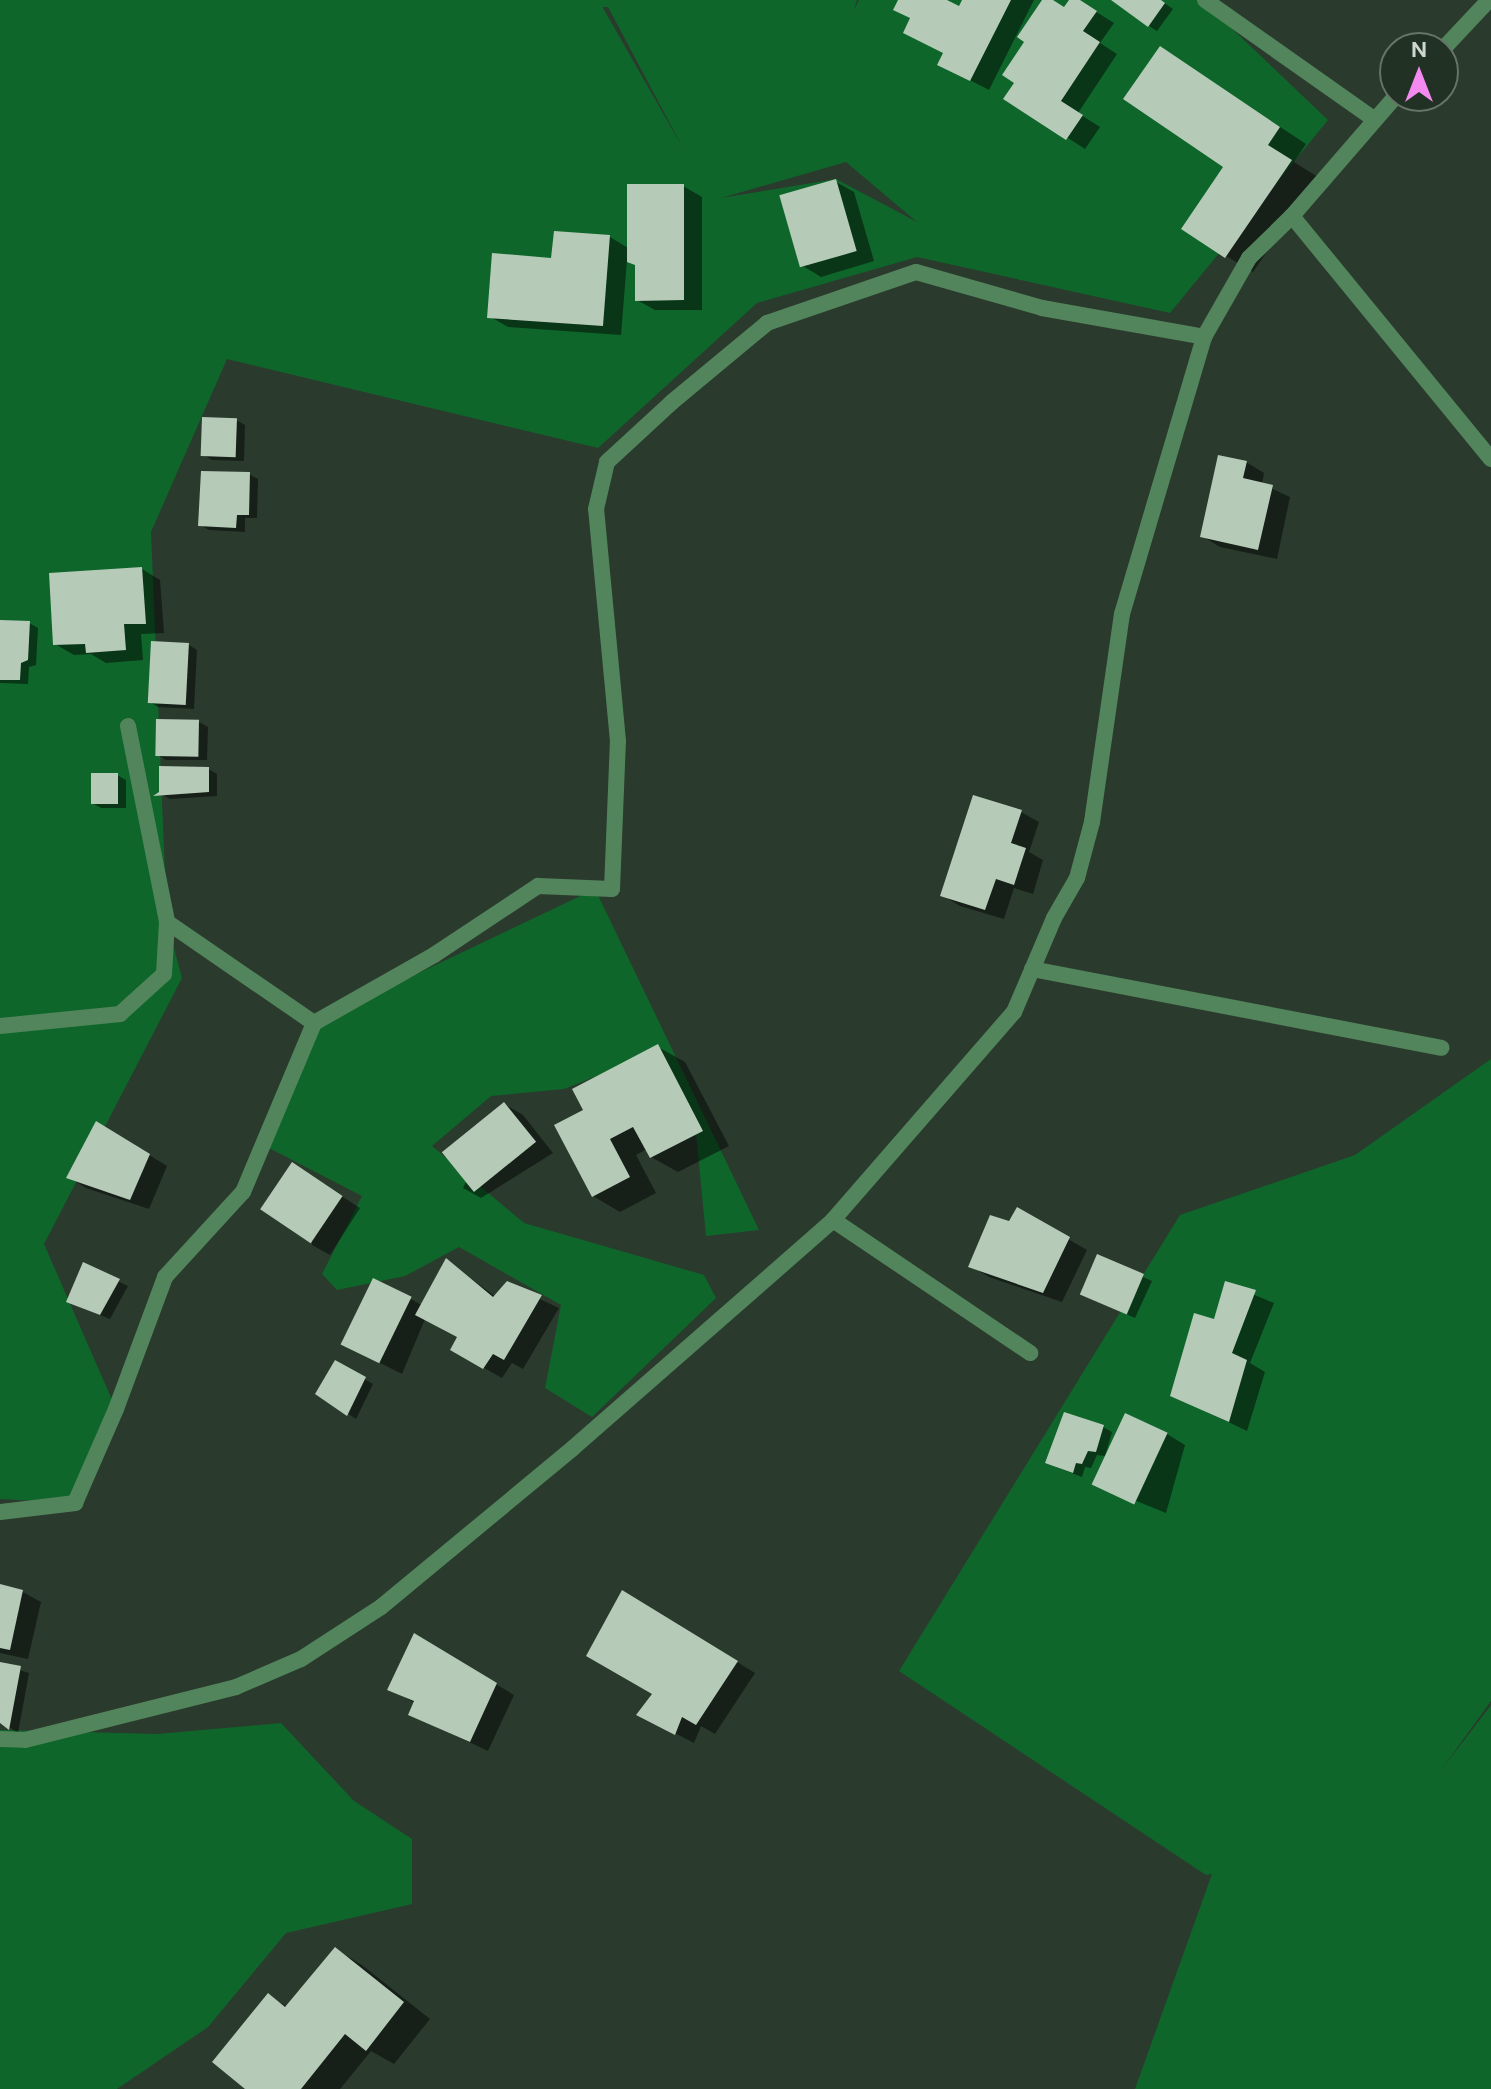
<!DOCTYPE html>
<style>
body{margin:0}
#map{position:relative;width:1491px;height:2089px;overflow:hidden;background:#2a3b2d;font-family:"DM Sans",sans-serif}
div>[style]{position:absolute}
.green>*{inset:0;background:#0f662b}
.shadow>*{inset:0;background:#0007}
.building>*{inset:0;background:#b6cab8;transform-origin:0 0}
.lane>*{height:16px;margin:-8px;padding:0 8px;transform-origin:8px;border-radius:8px;background:#53855c}
.street>*{height:16px;margin:-8px;padding:0 8px;transform-origin:8px;border-radius:8px;background:#53855c}
span{translate:-50% -50%;white-space:nowrap;text-align:center;line-height:1.15;-webkit-text-stroke:8px #213123;paint-order:stroke}
.north{position:absolute;left:1379px;top:32px;width:80px;height:80px;box-sizing:border-box;background:#213123;border:2px solid #667367;border-radius:50%;rotate:0deg;font-size:22px;font-weight:700;line-height:32px;text-align:center;color:#cdd7ce}
.north::after{content:'';display:block;margin:auto;width:28px;height:36px;background:#f489f0;clip-path:polygon(50% 0,100% 100%,50% 72%,0 100%)}
</style>
<div id="map">
<div class="green">
<i style="clip-path:polygon(evenodd,0 0,857px 0,854px 10px,859px 0,1202px 0,1328px 120px,1170px 313px,917px 257px,757px 303px,598px 448px,227px 359px,151px 532px,167px 922px,182px 978px,44px 1244px,116px 1409px,75px 1503px,0 1499px,0 0,603px 7px,608px 7px,684px 150px,603px 8px,603px 7px,0 0,846px 162px,917px 222px,836px 179px,721px 198px,846px 162px)"></i>
<i style="clip-path:polygon(595px 889px,759px 1230px,706px 1236px,694px 1113px,655px 1053px,564px 1089px,491px 1096px,432px 1146px,524px 1223px,704px 1275px,716px 1298px,592px 1417px,545px 1388px,561px 1305px,459px 1247px,405px 1276px,337px 1290px,322px 1274px,362px 1196px,269px 1148px,314px 1023px)"></i>
<i style="clip-path:polygon(1491px 1059px,1491px 1701px,1439px 1773px,1491px 1705px,1491px 2089px,1135px 2089px,1212px 1874px,1206px 1875px,899px 1671px,1180px 1215px,1355px 1155px)"></i>
<i style="clip-path:polygon(281px 1723px,354px 1801px,412px 1839px,412px 1904px,286px 1933px,208px 2027px,117px 2089px,0 2089px,0 1730px,157px 1734px)"></i>
</div>
<div class="shadow">
<i style="clip-path:polygon(900px 0,943px 0,960px 8px,964px 0,1034px 0,989px 90px,958px 74px,945px 53px)"></i>
<i style="clip-path:polygon(1044px 0,1065px 9px,1071px 0,1077px 0,1114px 23px,1100px 43px,1117px 54px,1078px 113px,1100px 127px,1085px 149px,1006px 98px,1017px 83px,1027px 42px)"></i>
<i style="clip-path:polygon(1160px 0,1173px 9px,1157px 31px,1149px 26px)"></i>
<i style="clip-path:polygon(1161px 48px,1306px 144px,1294px 162px,1318px 177px,1253px 272px,1226px 256px,1226px 166px)"></i>
<i style="clip-path:polygon(836px 182px,854px 192px,874px 261px,821px 277px,803px 266px)"></i>
<i style="clip-path:polygon(683px 186px,702px 197px,702px 310px,655px 310px,637px 300px,637px 265px,627px 260px,621px 335px,508px 327px,489px 316px,553px 260px,610px 237px,628px 248px)"></i>
<i style="clip-path:polygon(236px 420px,245px 425px,244px 461px,212px 460px,204px 455px)"></i>
<i style="clip-path:polygon(1246px 462px,1264px 473px,1262px 484px,1290px 497px,1277px 559px,1220px 547px,1202px 536px)"></i>
<i style="clip-path:polygon(249px 474px,258px 479px,257px 518px,245px 518px,245px 532px,209px 530px,200px 525px)"></i>
<i style="clip-path:polygon(142px 569px,160px 580px,164px 633px,141px 634px,143px 660px,106px 663px,91px 654px,74px 655px,55px 644px)"></i>
<i style="clip-path:polygon(0 622px,29px 623px,38px 628px,36px 665px,29px 667px,28px 684px,0 683px)"></i>
<i style="clip-path:polygon(189px 645px,197px 650px,194px 709px,158px 707px,150px 702px)"></i>
<i style="clip-path:polygon(199px 722px,208px 727px,207px 760px,166px 760px,158px 755px)"></i>
<i style="clip-path:polygon(208px 769px,217px 774px,217px 796px,170px 799px,161px 794px)"></i>
<i style="clip-path:polygon(117px 775px,126px 780px,126px 808px,101px 808px,92px 803px)"></i>
<i style="clip-path:polygon(1021px 812px,1039px 822px,1029px 852px,1043px 860px,1033px 894px,1014px 888px,1004px 919px,960px 906px,942px 895px)"></i>
<i style="clip-path:polygon(658px 1047px,685px 1062px,729px 1146px,678px 1172px,651px 1157px,647px 1149px,636px 1155px,656px 1193px,620px 1212px,593px 1196px,586px 1111px)"></i>
<i style="clip-path:polygon(504px 1104px,523px 1115px,553px 1153px,481px 1198px,463px 1188px)"></i>
<i style="clip-path:polygon(115px 1134px,167px 1166px,149px 1209px,86px 1188px,68px 1177px)"></i>
<i style="clip-path:polygon(310px 1176px,360px 1208px,330px 1255px,312px 1245px)"></i>
<i style="clip-path:polygon(1018px 1210px,1087px 1250px,1062px 1302px,989px 1277px,971px 1266px)"></i>
<i style="clip-path:polygon(1098px 1257px,1152px 1281px,1135px 1318px,1093px 1299px)"></i>
<i style="clip-path:polygon(447px 1261px,496px 1297px,508px 1284px,559px 1308px,523px 1369px,512px 1363px,502px 1378px,452px 1350px,459px 1337px,425px 1319px,402px 1374px,360px 1353px,411px 1299px,423px 1306px)"></i>
<i style="clip-path:polygon(84px 1265px,128px 1286px,110px 1319px,77px 1306px)"></i>
<i style="clip-path:polygon(1226px 1283px,1274px 1303px,1250px 1363px,1265px 1372px,1247px 1431px,1172px 1395px,1215px 1321px)"></i>
<i style="clip-path:polygon(335px 1362px,373px 1384px,356px 1419px,318px 1393px)"></i>
<i style="clip-path:polygon(1103px 1427px,1112px 1432px,1105px 1456px,1097px 1455px,1091px 1468px,1085px 1467px,1082px 1477px,1056px 1467px)"></i>
<i style="clip-path:polygon(1167px 1434px,1185px 1445px,1166px 1513px,1102px 1487px)"></i>
<i style="clip-path:polygon(0 1586px,23px 1592px,41px 1602px,28px 1659px,0 1653px)"></i>
<i style="clip-path:polygon(641px 1603px,755px 1673px,715px 1734px,701px 1726px,694px 1743px,657px 1724px)"></i>
<i style="clip-path:polygon(415px 1636px,514px 1695px,488px 1751px,411px 1715px,415px 1703px,390px 1689px)"></i>
<i style="clip-path:polygon(0 1664px,29px 1673px,18px 1733px,0 1721px)"></i>
<i style="clip-path:polygon(335px 1949px,362px 1965px,430px 2019px,394px 2064px,371px 2051px,340px 2089px,248px 2089px,268px 1996px,288px 2007px)"></i>
</div>
<div class="building">
<i style="clip-path:polygon(898px 0,947px 0,959px 6px,962px 0,1011px 0,970px 81px,937px 65px,943px 53px,903px 33px,910px 18px,893px 10px)"></i>
<i style="clip-path:polygon(1042px 0,1053px 0,1064px 7px,1069px 0,1080px 0,1097px 11px,1083px 31px,1100px 42px,1061px 101px,1083px 115px,1066px 140px,1003px 99px,1014px 83px,1002px 75px,1024px 42px,1017px 37px)"></i>
<i style="clip-path:polygon(1111px 0,1161px 0,1165px 3px,1148px 27px)"></i>
<i style="clip-path:polygon(1160px 46px,1280px 127px,1268px 145px,1292px 160px,1225px 258px,1181px 229px,1223px 167px,1123px 99px)"></i>
<i style="left:836px;top:179px;width:75px;height:59px;rotate:74deg"></i>
<i style="clip-path:polygon(627px 184px,684px 184px,684px 300px,635px 301px,635px 265px,627px 262px)"></i>
<i style="clip-path:polygon(554px 231px,610px 235px,603px 326px,487px 318px,492px 253px,551px 258px)"></i>
<i style="left:202px;top:417px;width:35px;height:39px;rotate:2deg"></i>
<i style="clip-path:polygon(1218px 455px,1247px 461px,1243px 478px,1273px 485px,1258px 550px,1200px 537px)"></i>
<i style="clip-path:polygon(201px 471px,250px 472px,249px 515px,237px 515px,236px 528px,198px 526px)"></i>
<i style="clip-path:polygon(142px 567px,146px 624px,124px 624px,126px 650px,86px 653px,85px 644px,53px 645px,49px 573px)"></i>
<i style="clip-path:polygon(0 620px,30px 621px,28px 660px,21px 663px,20px 680px,0 680px)"></i>
<i style="left:151px;top:641px;width:38px;height:62px;rotate:3deg"></i>
<i style="left:156px;top:719px;width:43px;height:37px;rotate:1deg"></i>
<i style="clip-path:polygon(159px 766px,209px 767px,209px 792px,153px 796px,159px 792px)"></i>
<i style="left:91px;top:773px;width:27px;height:31px"></i>
<i style="clip-path:polygon(973px 795px,1022px 810px,1011px 843px,1026px 848px,1014px 885px,996px 879px,985px 910px,940px 896px)"></i>
<i style="clip-path:polygon(658px 1044px,703px 1131px,650px 1158px,633px 1127px,610px 1139px,630px 1177px,592px 1197px,554px 1125px,583px 1110px,572px 1089px)"></i>
<i style="left:504px;top:1102px;width:51px;height:80px;rotate:51deg"></i>
<i style="clip-path:polygon(96px 1121px,150px 1154px,130px 1200px,66px 1178px)"></i>
<i style="left:292px;top:1162px;width:61px;height:57px;rotate:34deg"></i>
<i style="clip-path:polygon(1017px 1207px,1070px 1237px,1043px 1293px,968px 1267px,990px 1215px,1009px 1221px)"></i>
<i style="left:1097px;top:1254px;width:51px;height:44px;rotate:23deg"></i>
<i style="clip-path:polygon(446px 1258px,493px 1297px,507px 1281px,542px 1295px,504px 1360px,493px 1354px,483px 1369px,450px 1350px,457px 1337px,415px 1315px)"></i>
<i style="clip-path:polygon(83px 1262px,120px 1279px,100px 1315px,66px 1302px)"></i>
<i style="left:373px;top:1278px;width:43px;height:74px;rotate:26deg"></i>
<i style="clip-path:polygon(1225px 1281px,1256px 1290px,1232px 1353px,1247px 1360px,1229px 1422px,1170px 1396px,1194px 1313px,1214px 1319px)"></i>
<i style="clip-path:polygon(335px 1360px,366px 1377px,347px 1416px,315px 1394px)"></i>
<i style="clip-path:polygon(1064px 1412px,1104px 1425px,1096px 1452px,1088px 1451px,1082px 1464px,1076px 1463px,1073px 1473px,1045px 1463px)"></i>
<i style="left:1125px;top:1413px;width:47px;height:79px;rotate:25deg"></i>
<i style="clip-path:polygon(0 1584px,23px 1590px,10px 1650px,0 1648px)"></i>
<i style="clip-path:polygon(622px 1590px,738px 1661px,696px 1725px,682px 1717px,675px 1735px,636px 1715px,652px 1694px,586px 1656px)"></i>
<i style="clip-path:polygon(414px 1633px,497px 1683px,470px 1742px,408px 1715px,414px 1701px,387px 1690px)"></i>
<i style="clip-path:polygon(0 1662px,21px 1666px,9px 1730px,0 1723px)"></i>
<i style="clip-path:polygon(335px 1947px,404px 2002px,366px 2051px,345px 2034px,301px 2089px,245px 2089px,212px 2062px,268px 1993px,285px 2007px)"></i>
</div>
<div class="lane">
<i style="left:1292px;top:216px;width:314px;rotate:50.7deg"></i>
<i style="left:128px;top:726px;width:200px;rotate:78.7deg"></i>
<i style="left:167px;top:922px;width:178px;rotate:34.5deg"></i>
<i style="left:1032px;top:969px;width:417px;rotate:10.9deg"></i>
<i style="left:0;top:1026px;width:121px;rotate:-5.7deg"></i>
<i style="left:120px;top:1014px;width:59px;rotate:-42.3deg"></i>
<i style="left:164px;top:974px;width:52px;rotate:-86.7deg"></i>
<i style="left:833px;top:1220px;width:238px;rotate:34deg"></i>
<i style="left:0;top:1512px;width:76px;rotate:-6.8deg"></i>
<i style="left:75px;top:1503px;width:103px;rotate:-66.4deg"></i>
<i style="left:116px;top:1409px;width:141px;rotate:-69.6deg"></i>
<i style="left:165px;top:1277px;width:115px;rotate:-47.5deg"></i>
<i style="left:243px;top:1192px;width:183px;rotate:-67.2deg"></i>
<i style="left:314px;top:1023px;width:138px;rotate:-29.5deg"></i>
<i style="left:434px;top:955px;width:125px;rotate:-33.6deg"></i>
<i style="left:538px;top:886px;width:74px;rotate:2.3deg"></i>
<i style="left:612px;top:889px;width:148px;rotate:-87.7deg"></i>
<i style="left:618px;top:741px;width:233px;rotate:-95.4deg"></i>
<i style="left:596px;top:509px;width:48px;rotate:-76.8deg"></i>
<i style="left:607px;top:462px;width:88px;rotate:-42.7deg"></i>
<i style="left:672px;top:402px;width:124px;rotate:-39.7deg"></i>
<i style="left:767px;top:323px;width:157px;rotate:-18.9deg"></i>
<i style="left:916px;top:272px;width:131px;rotate:15.9deg"></i>
<i style="left:1042px;top:308px;width:165px;rotate:10.1deg"></i>
</div>
<div class="street">
<i style="left:1205px;top:0;width:207px;rotate:35.2deg"></i>
<i style="left:1443px;top:49px;width:67px;rotate:-46.8deg"></i>
<i style="left:0;top:1739px;width:25px;rotate:2deg"></i>
<i style="left:25px;top:1740px;width:218px;rotate:-14.1deg"></i>
<i style="left:236px;top:1687px;width:71px;rotate:-23.3deg"></i>
<i style="left:301px;top:1659px;width:95px;rotate:-33deg"></i>
<i style="left:381px;top:1607px;width:249px;rotate:-39.6deg"></i>
<i style="left:573px;top:1448px;width:346px;rotate:-41.2deg"></i>
<i style="left:833px;top:1220px;width:276px;rotate:-49deg"></i>
<i style="left:1014px;top:1012px;width:102px;rotate:-66.9deg"></i>
<i style="left:1054px;top:918px;width:46px;rotate:-60.1deg"></i>
<i style="left:1077px;top:878px;width:58px;rotate:-75deg"></i>
<i style="left:1092px;top:822px;width:210px;rotate:-81.8deg"></i>
<i style="left:1122px;top:614px;width:289px;rotate:-73.5deg"></i>
<i style="left:1204px;top:337px;width:91px;rotate:-60.3deg"></i>
<i style="left:1249px;top:258px;width:60px;rotate:-44.3deg"></i>
<i style="left:1292px;top:216px;width:159px;rotate:-49.1deg"></i>
</div>
<div class="north">N</div>
</div>
